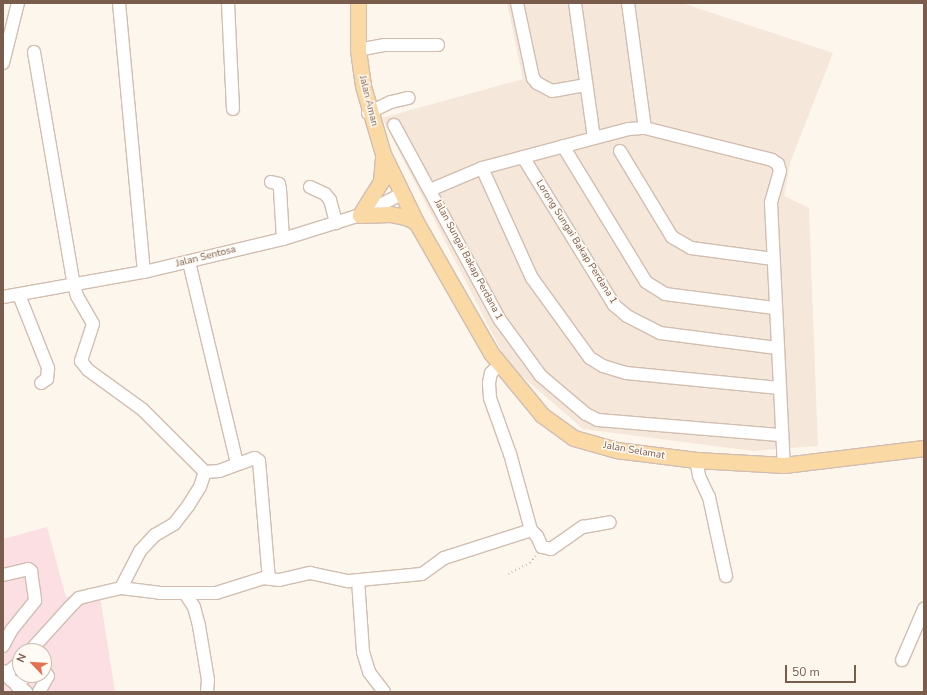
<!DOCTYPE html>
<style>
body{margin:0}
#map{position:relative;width:927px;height:695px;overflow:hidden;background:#fdf6ec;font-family:"Nunito Sans",sans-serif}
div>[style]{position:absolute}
.residential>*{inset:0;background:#f5e8da}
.medical>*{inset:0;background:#fbdfe3}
.path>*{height:1.5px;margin-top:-0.75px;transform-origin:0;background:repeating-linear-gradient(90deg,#d9b8a5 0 1px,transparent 0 4px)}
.roads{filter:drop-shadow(1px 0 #d1beb0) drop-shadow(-1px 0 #d1beb0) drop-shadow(0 1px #d1beb0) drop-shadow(0 -1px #d1beb0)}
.minor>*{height:12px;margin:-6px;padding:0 6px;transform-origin:6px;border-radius:6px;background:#fff}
.major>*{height:15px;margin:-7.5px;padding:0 7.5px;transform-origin:7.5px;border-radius:7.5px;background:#fbd9a5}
span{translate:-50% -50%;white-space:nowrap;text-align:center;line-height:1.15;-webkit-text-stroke:3px #fffaf3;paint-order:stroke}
.street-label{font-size:10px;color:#7a5c4d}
.frame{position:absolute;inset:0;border:4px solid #7a5c4d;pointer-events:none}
.north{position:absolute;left:12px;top:643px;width:40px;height:40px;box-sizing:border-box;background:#fffaf3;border:1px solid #cabbb1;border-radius:50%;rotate:295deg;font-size:11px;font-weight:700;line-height:16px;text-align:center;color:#7a5c4d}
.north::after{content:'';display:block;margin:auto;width:14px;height:18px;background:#e76f51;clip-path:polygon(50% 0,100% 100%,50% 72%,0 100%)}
.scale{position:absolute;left:785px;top:665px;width:71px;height:18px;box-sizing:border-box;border:2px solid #7a5c4d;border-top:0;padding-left:5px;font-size:12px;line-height:14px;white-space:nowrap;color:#7a5c4d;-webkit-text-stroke:3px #fffaf3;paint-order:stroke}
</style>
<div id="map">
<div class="residential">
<i style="clip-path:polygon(507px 3px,682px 3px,833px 53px,791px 160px,784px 196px,809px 208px,818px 446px,753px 451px,583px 429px,508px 364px,382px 118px,523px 79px)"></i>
</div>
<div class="medical">
<i style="clip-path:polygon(evenodd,47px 527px,66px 597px,99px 590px,115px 692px,3px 692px,3px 539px,47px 527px,20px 651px,44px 651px,44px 675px,20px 675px,20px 651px)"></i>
</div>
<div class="path">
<i style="left:508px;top:574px;width:25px;rotate:-27deg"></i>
<i style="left:530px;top:563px;width:10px;rotate:-53deg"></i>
</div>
<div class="roads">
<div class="minor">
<i style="left:119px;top:3px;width:270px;rotate:84.7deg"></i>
<i style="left:228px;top:3px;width:106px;rotate:87.3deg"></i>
<i style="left:517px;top:3px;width:77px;rotate:78deg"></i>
<i style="left:533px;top:78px;width:6px;rotate:51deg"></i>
<i style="left:537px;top:83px;width:17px;rotate:28deg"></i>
<i style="left:552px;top:91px;width:35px;rotate:-10deg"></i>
<i style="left:575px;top:3px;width:136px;rotate:82deg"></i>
<i style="left:628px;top:3px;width:126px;rotate:82.3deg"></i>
<i style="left:358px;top:50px;width:26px;rotate:-11deg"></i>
<i style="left:384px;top:45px;width:54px"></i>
<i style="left:34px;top:52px;width:236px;rotate:80.3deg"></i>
<i style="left:74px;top:285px;width:11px;rotate:75deg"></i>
<i style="left:77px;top:296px;width:32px;rotate:60deg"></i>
<i style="left:93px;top:324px;width:39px;rotate:108deg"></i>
<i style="left:81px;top:361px;width:11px;rotate:52deg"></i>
<i style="left:88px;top:370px;width:68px;rotate:36deg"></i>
<i style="left:143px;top:410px;width:88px;rotate:45deg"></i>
<i style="left:205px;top:472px;width:14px;rotate:-4deg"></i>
<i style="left:219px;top:471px;width:38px;rotate:-20deg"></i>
<i style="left:255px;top:458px;width:5px;rotate:37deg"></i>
<i style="left:259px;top:461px;width:118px;rotate:85.2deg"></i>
<i style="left:3px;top:63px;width:62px;rotate:-76deg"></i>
<i style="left:368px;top:113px;width:25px;rotate:-26deg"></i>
<i style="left:391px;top:102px;width:18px;rotate:-13deg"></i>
<i style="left:394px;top:125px;width:222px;rotate:61.5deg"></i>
<i style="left:500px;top:320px;width:69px;rotate:53.8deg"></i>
<i style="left:541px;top:376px;width:59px;rotate:40.2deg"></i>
<i style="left:586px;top:414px;width:13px;rotate:27deg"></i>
<i style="left:598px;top:420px;width:185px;rotate:4.7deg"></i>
<i style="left:563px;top:146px;width:159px;rotate:58.6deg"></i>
<i style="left:646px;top:282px;width:22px;rotate:32deg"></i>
<i style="left:665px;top:294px;width:110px;rotate:7.3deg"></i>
<i style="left:620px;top:151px;width:100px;rotate:58.8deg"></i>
<i style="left:672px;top:237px;width:22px;rotate:30deg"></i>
<i style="left:691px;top:248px;width:83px;rotate:7.6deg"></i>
<i style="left:523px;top:157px;width:174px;rotate:58.4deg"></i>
<i style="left:614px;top:305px;width:17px;rotate:40deg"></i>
<i style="left:627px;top:316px;width:37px;rotate:27deg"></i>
<i style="left:660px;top:333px;width:118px;rotate:7.3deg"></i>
<i style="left:482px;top:168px;width:121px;rotate:65.6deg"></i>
<i style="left:532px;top:278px;width:99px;rotate:54.1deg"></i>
<i style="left:590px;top:358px;width:15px;rotate:32deg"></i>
<i style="left:603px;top:366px;width:24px;rotate:17deg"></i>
<i style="left:626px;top:373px;width:154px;rotate:5.6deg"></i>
<i style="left:271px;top:182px;width:8px;rotate:14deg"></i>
<i style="left:279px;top:184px;width:5px;rotate:79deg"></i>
<i style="left:280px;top:189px;width:50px;rotate:86.6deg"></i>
<i style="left:310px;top:187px;width:17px;rotate:25deg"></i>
<i style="left:325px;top:194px;width:8px;rotate:50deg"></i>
<i style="left:330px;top:200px;width:24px;rotate:75deg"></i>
<i style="left:430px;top:190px;width:56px;rotate:-22.9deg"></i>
<i style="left:482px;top:168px;width:152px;rotate:-14.9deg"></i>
<i style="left:629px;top:129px;width:16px;rotate:-4deg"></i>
<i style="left:645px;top:128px;width:131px;rotate:14.1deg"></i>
<i style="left:772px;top:160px;width:7px;rotate:34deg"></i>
<i style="left:778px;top:164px;width:7px;rotate:74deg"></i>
<i style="left:780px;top:171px;width:33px;rotate:106deg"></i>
<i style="left:771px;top:203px;width:262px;rotate:87.2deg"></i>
<i style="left:189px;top:262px;width:207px;rotate:76.6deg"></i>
<i style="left:19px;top:295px;width:79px;rotate:68.3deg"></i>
<i style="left:48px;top:368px;width:11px;rotate:95deg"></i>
<i style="left:47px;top:379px;width:7px;rotate:146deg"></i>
<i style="left:3px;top:297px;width:143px;rotate:-10.1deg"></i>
<i style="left:144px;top:272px;width:143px;rotate:-13.4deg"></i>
<i style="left:283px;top:239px;width:81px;rotate:-17.3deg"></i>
<i style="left:360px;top:215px;width:47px;rotate:-26.6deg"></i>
<i style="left:696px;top:460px;width:16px;rotate:79deg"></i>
<i style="left:699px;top:476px;width:23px;rotate:65deg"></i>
<i style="left:709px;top:497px;width:81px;rotate:77.9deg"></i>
<i style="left:531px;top:530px;width:8px;rotate:45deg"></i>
<i style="left:537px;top:536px;width:12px;rotate:66deg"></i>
<i style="left:542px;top:547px;width:9px;rotate:13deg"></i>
<i style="left:551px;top:549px;width:39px;rotate:-35deg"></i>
<i style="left:583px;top:527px;width:27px;rotate:-10deg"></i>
<i style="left:3px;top:575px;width:26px;rotate:-13deg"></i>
<i style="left:28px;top:569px;width:4px;rotate:34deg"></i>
<i style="left:31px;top:571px;width:30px;rotate:82deg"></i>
<i style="left:35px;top:601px;width:38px;rotate:129deg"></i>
<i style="left:11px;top:631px;width:17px;rotate:118deg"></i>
<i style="left:358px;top:580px;width:72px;rotate:86deg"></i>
<i style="left:363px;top:652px;width:21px;rotate:73deg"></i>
<i style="left:369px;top:672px;width:25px;rotate:53deg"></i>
<i style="left:121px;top:588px;width:42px;rotate:-62.8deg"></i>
<i style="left:140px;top:551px;width:22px;rotate:-47deg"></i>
<i style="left:155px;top:535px;width:22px;rotate:-30deg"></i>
<i style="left:174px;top:524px;width:23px;rotate:-52deg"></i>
<i style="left:188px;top:506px;width:22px;rotate:-58deg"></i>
<i style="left:200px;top:487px;width:16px;rotate:-72deg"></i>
<i style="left:186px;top:595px;width:14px;rotate:56deg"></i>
<i style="left:194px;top:607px;width:20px;rotate:75deg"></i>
<i style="left:199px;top:626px;width:55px;rotate:80.5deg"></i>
<i style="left:208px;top:680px;width:12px;rotate:95deg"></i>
<i style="left:30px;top:651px;width:59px;rotate:-47.7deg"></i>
<i style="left:70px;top:607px;width:13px;rotate:-45deg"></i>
<i style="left:79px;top:598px;width:12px;rotate:-14deg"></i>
<i style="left:91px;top:595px;width:31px;rotate:-13deg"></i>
<i style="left:121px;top:588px;width:38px;rotate:7deg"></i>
<i style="left:159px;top:593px;width:57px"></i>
<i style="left:216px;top:593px;width:50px;rotate:-17.4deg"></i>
<i style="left:264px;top:578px;width:15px;rotate:8deg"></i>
<i style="left:279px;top:580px;width:32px;rotate:-13deg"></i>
<i style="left:310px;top:573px;width:40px;rotate:12deg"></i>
<i style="left:349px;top:581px;width:73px;rotate:-5.5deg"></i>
<i style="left:422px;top:574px;width:27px;rotate:-36deg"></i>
<i style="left:444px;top:558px;width:91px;rotate:-17.8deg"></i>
<i style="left:531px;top:530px;width:79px;rotate:-105.4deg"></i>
<i style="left:510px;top:454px;width:59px;rotate:-109.7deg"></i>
<i style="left:490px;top:398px;width:15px;rotate:-94deg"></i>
<i style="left:489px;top:383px;width:10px;rotate:-79deg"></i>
<i style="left:491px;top:373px;width:11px;rotate:-45deg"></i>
<i style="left:902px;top:660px;width:56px;rotate:-66.7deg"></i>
<i style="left:3px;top:671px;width:4px;rotate:27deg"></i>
<i style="left:7px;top:673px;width:17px;rotate:-40deg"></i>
<i style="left:7px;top:673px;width:7px;rotate:63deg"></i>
<i style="left:10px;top:679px;width:21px;rotate:39deg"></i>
<i style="left:17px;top:686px;width:14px;rotate:-51deg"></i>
<i style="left:39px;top:692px;width:18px;rotate:-61deg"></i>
<i style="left:48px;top:676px;width:6px;rotate:-129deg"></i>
</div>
<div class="major">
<i style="left:358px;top:3px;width:47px;rotate:90deg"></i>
<i style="left:358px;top:50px;width:36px;rotate:82deg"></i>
<i style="left:363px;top:86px;width:71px;rotate:73.6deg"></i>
<i style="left:383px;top:154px;width:76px;rotate:64.1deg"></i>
<i style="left:416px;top:222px;width:151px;rotate:60.2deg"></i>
<i style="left:491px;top:353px;width:80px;rotate:50.6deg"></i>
<i style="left:542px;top:415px;width:39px;rotate:36deg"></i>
<i style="left:574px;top:438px;width:44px;rotate:15.9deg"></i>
<i style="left:616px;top:450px;width:81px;rotate:7.1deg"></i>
<i style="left:696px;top:460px;width:88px;rotate:3.3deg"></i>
<i style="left:784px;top:465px;width:141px;rotate:-6.9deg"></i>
<i style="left:360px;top:215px;width:40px;rotate:-58deg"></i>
<i style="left:381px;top:181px;width:24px;rotate:-85deg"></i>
<i style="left:360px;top:215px;width:30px;rotate:-2deg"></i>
<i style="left:390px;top:214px;width:16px;rotate:11deg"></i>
<i style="left:406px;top:217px;width:11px;rotate:27deg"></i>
</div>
</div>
<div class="street-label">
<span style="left:368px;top:101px;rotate:76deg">Jalan Aman</span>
<span style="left:576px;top:242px;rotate:58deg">Lorong Sungai Bakap Perdana 1</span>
<span style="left:206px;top:257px;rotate:-14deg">Jalan Sentosa</span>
<span style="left:468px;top:260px;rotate:62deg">Jalan Sungai Bakap Perdana 1</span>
<span style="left:634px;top:451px;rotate:10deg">Jalan Selamat</span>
</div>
<div class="frame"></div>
<div class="north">N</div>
<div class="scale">50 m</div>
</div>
